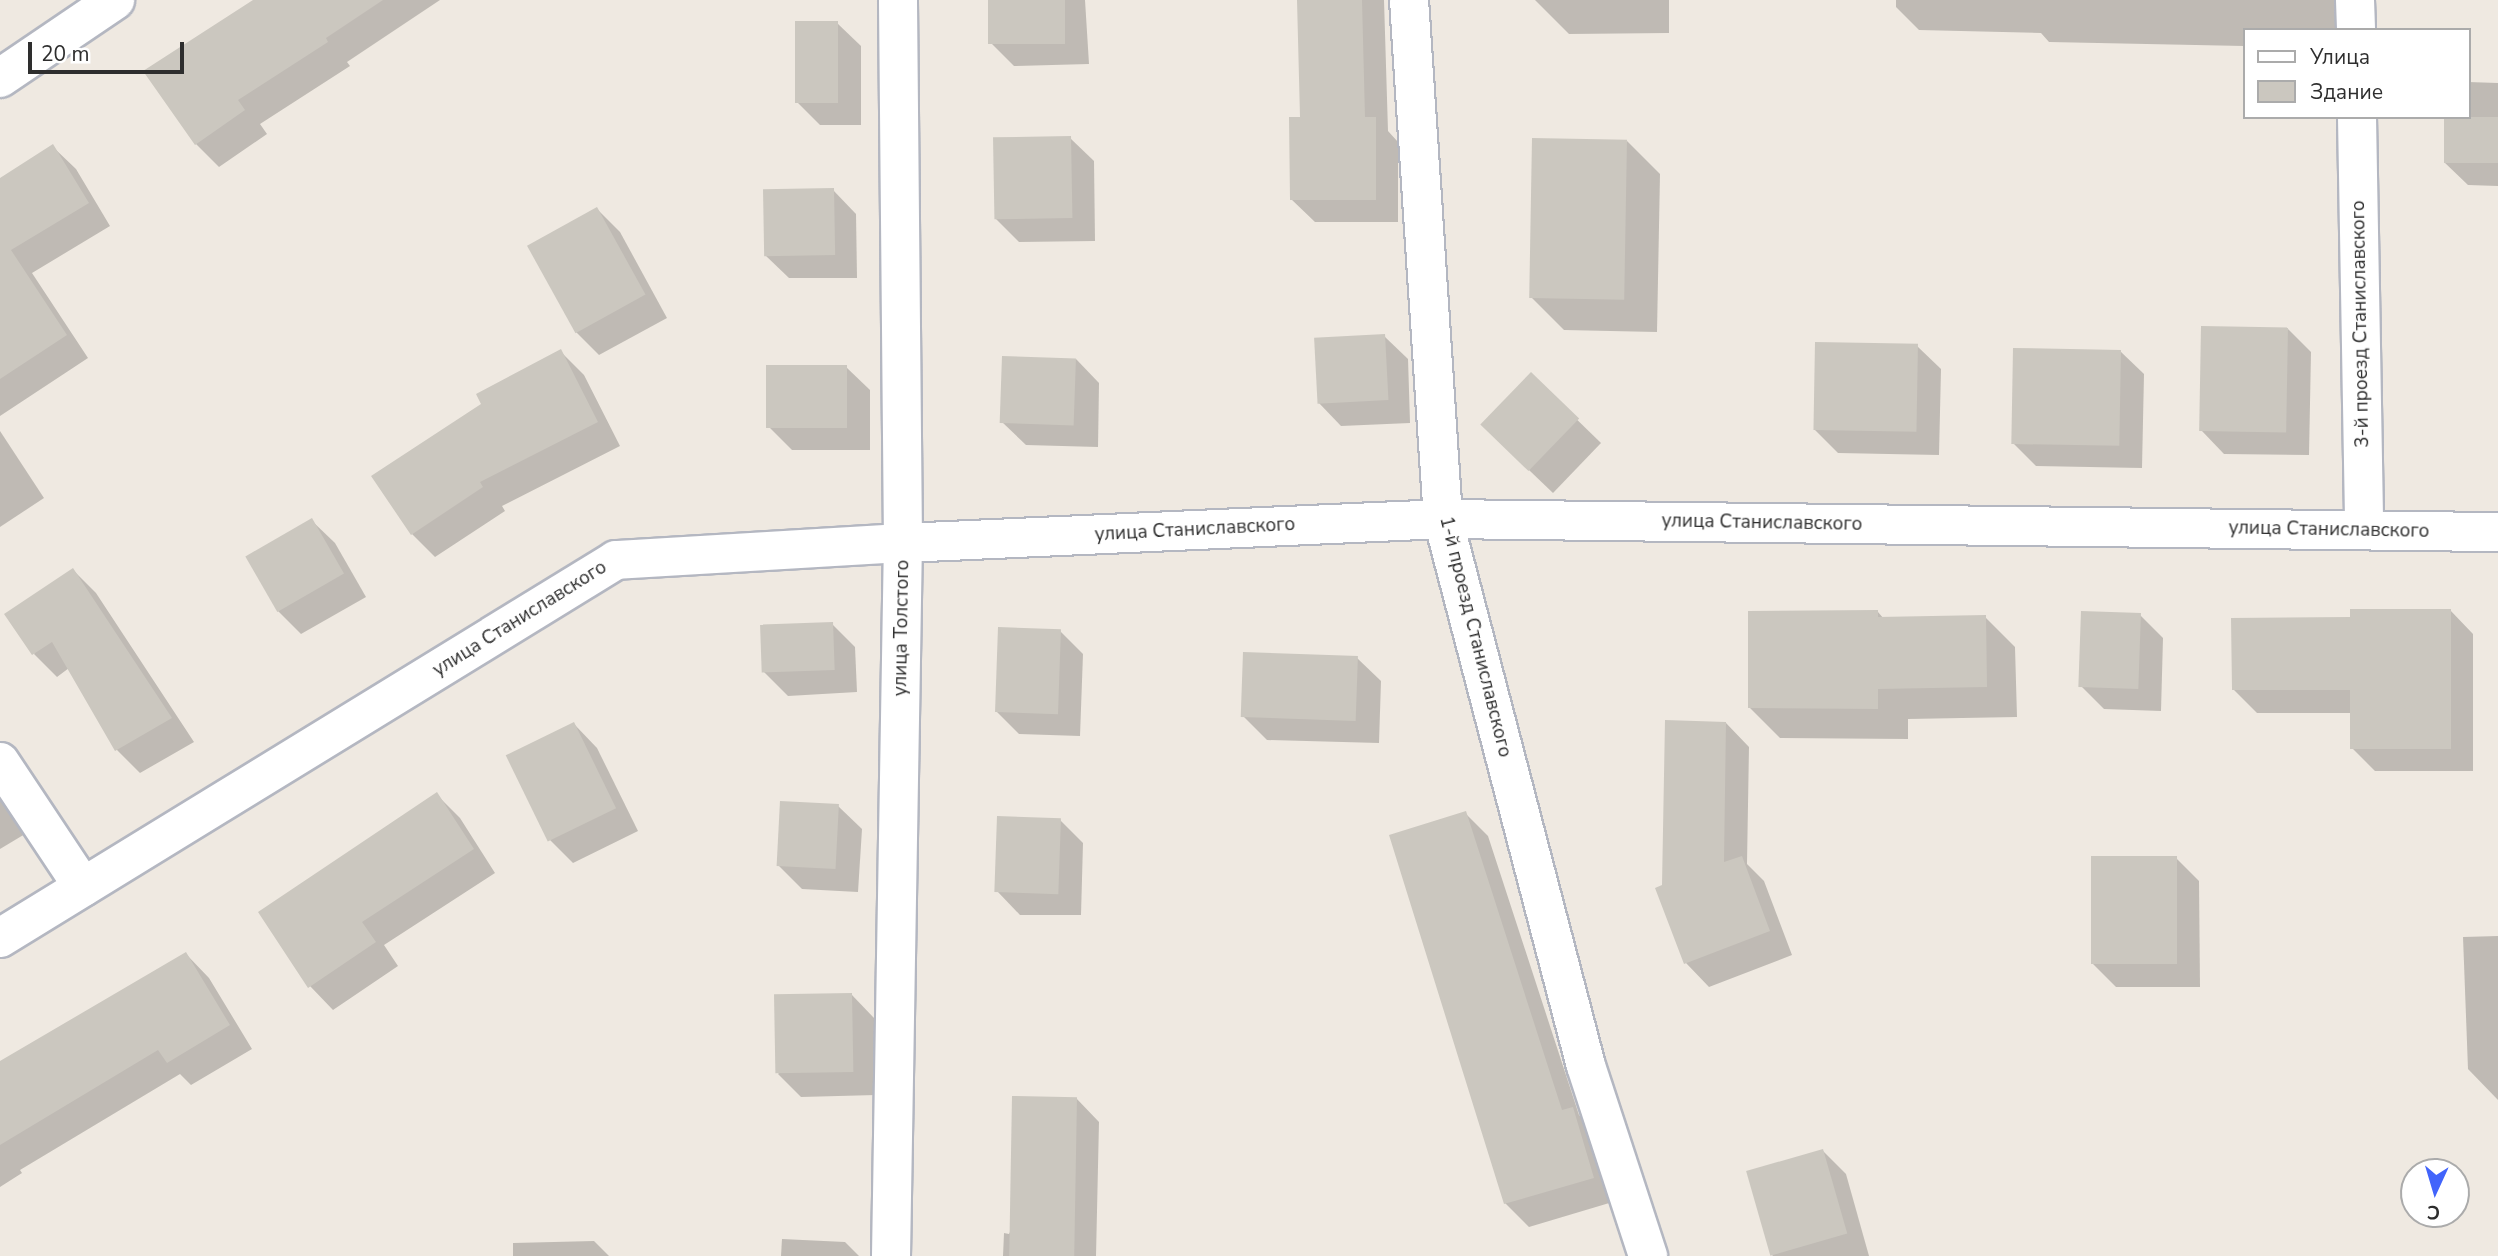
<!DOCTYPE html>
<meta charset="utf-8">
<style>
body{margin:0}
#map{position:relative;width:2498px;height:1256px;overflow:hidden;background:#efe9e1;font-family:"Nunito Sans",sans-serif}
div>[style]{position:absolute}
.shadow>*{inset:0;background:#0003}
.building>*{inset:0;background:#cbc7bf;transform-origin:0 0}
.roads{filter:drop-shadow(2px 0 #b4b7c1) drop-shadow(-2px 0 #b4b7c1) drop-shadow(0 2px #b4b7c1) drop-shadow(0 -2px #b4b7c1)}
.street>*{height:38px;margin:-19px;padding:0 19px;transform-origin:19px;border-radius:19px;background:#fff}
span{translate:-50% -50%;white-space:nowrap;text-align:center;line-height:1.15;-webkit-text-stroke:5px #fff;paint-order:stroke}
.street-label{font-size:19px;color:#2e2e2e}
.legend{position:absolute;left:2243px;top:28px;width:228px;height:91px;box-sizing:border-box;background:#fff;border:2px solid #ababab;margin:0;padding:9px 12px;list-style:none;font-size:21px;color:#2e2e2e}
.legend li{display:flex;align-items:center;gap:14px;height:35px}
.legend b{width:35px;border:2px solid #ababab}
.north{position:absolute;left:2400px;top:1158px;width:70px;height:70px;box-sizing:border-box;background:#fff;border:2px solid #ababab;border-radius:50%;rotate:184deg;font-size:19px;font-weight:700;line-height:28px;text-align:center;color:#2e2e2e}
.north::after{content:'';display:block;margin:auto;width:24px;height:32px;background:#4264fb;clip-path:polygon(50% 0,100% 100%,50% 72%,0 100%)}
.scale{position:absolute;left:28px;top:42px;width:156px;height:32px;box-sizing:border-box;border:4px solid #2e2e2e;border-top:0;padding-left:9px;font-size:21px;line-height:24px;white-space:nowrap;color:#2e2e2e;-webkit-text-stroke:5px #fff;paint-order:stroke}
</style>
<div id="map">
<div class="shadow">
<i style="clip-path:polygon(256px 0,440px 0,347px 62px,350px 66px,260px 124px,267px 134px,219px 167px,196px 144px)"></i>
<i style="clip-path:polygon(989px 0,1085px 0,1089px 64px,1014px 66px,991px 43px)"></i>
<i style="clip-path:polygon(1298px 0,1384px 0,1388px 131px,1398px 142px,1398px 222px,1315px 222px,1291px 199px,1302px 118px)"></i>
<i style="clip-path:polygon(1535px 0,1669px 0,1669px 33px,1569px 34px)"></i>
<i style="clip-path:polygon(1896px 0,2339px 0,2338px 30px,2244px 30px,2244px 46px,2049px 42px,2041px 33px,1919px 30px,1896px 7px)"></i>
<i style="clip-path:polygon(837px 23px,861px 46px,861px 125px,820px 125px,797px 102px)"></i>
<i style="clip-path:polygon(2468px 82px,2498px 83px,2498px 186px,2468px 185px,2444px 162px,2468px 117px)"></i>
<i style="clip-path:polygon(1070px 138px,1094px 161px,1095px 241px,1019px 242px,996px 219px)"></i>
<i style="clip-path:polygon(1627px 141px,1660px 174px,1657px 332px,1564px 330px,1531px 297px)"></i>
<i style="clip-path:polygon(53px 147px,76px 169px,110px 226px,32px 273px,88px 358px,0 416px,0 182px)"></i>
<i style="clip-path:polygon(833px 190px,856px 214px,857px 278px,789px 278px,765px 255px)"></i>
<i style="clip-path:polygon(597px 209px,620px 232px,667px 318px,599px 355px,576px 332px)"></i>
<i style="clip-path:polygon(2288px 329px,2311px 352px,2309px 455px,2224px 454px,2201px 430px)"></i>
<i style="clip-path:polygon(1384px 336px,1408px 359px,1410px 423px,1341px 426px,1318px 402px)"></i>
<i style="clip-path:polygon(1917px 346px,1941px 369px,1939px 455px,1838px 453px,1814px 429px)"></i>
<i style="clip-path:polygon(2120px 351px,2144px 374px,2142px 468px,2036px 466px,2013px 443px)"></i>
<i style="clip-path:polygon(561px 352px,584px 375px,620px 446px,502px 506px,505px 511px,435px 557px,412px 534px)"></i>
<i style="clip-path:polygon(1076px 359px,1099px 383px,1098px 447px,1026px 445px,1002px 422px)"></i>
<i style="clip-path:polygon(846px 367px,870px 390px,870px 450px,792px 450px,769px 427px)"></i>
<i style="clip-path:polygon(1531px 375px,1601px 443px,1553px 493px,1506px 448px)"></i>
<i style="clip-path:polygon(0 431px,44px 498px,0 527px)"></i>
<i style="clip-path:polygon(311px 520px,335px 543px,366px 597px,301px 634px,278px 611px)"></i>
<i style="clip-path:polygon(73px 570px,96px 593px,194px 742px,140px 773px,117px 750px,69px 668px,57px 677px,34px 654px)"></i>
<i style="clip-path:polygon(2450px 610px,2473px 634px,2473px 771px,2375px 771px,2352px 748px,2352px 713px,2257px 713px,2234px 690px,2352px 619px)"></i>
<i style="clip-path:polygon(1878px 612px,1884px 619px,1985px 617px,2015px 647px,2017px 717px,1908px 719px,1908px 739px,1780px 738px,1750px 708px)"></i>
<i style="clip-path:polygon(2140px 615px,2163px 638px,2161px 711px,2104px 709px,2081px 686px)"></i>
<i style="clip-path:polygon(832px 624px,855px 647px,857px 692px,788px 696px,764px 672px)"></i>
<i style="clip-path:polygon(1060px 631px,1083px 654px,1080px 736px,1019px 734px,996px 711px)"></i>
<i style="clip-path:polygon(1357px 658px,1381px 681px,1379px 743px,1267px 740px,1243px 716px)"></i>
<i style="clip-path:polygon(1726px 723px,1749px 747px,1747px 864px,1764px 881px,1792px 955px,1709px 987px,1686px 963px,1664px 887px)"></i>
<i style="clip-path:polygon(574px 724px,597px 748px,638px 831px,573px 863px,550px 840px)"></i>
<i style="clip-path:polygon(0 794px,25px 834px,0 849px)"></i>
<i style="clip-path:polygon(437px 795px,460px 818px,495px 873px,384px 945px,398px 966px,333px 1010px,310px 986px)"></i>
<i style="clip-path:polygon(838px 806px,862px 829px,858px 892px,802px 889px,779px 866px)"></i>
<i style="clip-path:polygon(1465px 813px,1488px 836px,1579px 1115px,1596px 1132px,1616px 1201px,1529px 1227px,1505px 1203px)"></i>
<i style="clip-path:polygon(1060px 820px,1083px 843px,1081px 915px,1020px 915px,997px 891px)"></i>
<i style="clip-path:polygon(2176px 858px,2199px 881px,2200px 987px,2116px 987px,2093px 964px)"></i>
<i style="clip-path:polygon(2498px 936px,2498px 1100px,2468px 1069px,2463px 937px)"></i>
<i style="clip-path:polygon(186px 954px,209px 978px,252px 1049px,191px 1085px,180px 1074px,20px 1170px,22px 1173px,0 1187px,0 1063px)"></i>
<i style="clip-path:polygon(851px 994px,874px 1018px,876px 1095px,801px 1097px,778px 1074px)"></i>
<i style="clip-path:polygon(1076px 1098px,1099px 1122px,1096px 1256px,1003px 1256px,1004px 1233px,1009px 1234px)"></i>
<i style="clip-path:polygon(1823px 1151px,1846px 1174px,1869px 1256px,1773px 1256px,1771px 1254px)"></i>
<i style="clip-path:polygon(782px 1239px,845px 1242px,859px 1256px,781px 1256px)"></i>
<i style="clip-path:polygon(594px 1241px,609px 1256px,513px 1256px,513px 1243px)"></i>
</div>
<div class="building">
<i style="clip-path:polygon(253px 0,383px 0,326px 38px,328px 42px,238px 100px,245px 110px,195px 145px,143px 71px)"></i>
<i style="left:988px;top:0;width:77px;height:44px"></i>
<i style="clip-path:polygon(1297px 0,1362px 0,1365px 117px,1376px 117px,1376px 200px,1290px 200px,1289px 117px,1300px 117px)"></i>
<i style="left:795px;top:21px;width:43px;height:82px"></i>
<i style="left:2444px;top:117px;width:54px;height:46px"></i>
<i style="left:1071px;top:136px;width:82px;height:78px;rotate:89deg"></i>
<i style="left:1532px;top:138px;width:95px;height:160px;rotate:1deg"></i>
<i style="clip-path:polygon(53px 144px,89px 203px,11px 250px,67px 335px,0 379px,0 178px)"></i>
<i style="left:834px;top:188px;width:67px;height:71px;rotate:89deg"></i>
<i style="left:597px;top:207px;width:100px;height:80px;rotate:61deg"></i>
<i style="left:2201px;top:326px;width:87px;height:105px;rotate:1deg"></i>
<i style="left:1385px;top:334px;width:66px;height:71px;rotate:87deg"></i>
<i style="left:1815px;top:342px;width:103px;height:88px;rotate:1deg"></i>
<i style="left:2013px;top:348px;width:108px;height:96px;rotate:1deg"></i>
<i style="clip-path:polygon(561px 349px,598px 422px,480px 482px,483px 487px,411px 535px,371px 476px,481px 404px,476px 394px)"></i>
<i style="left:1002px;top:356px;width:74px;height:67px;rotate:2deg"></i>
<i style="left:766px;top:365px;width:81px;height:63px"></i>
<i style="left:1531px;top:372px;width:67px;height:73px;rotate:44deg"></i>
<i style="left:312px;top:518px;width:64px;height:77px;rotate:60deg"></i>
<i style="clip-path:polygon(73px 568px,172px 718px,115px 751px,52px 642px,32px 655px,4px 614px)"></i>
<i style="clip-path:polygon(2350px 609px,2451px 609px,2451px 749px,2350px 749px,2350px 690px,2232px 690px,2231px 618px,2350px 617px)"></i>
<i style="clip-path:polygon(1878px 610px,1878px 617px,1986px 615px,1987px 687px,1878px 689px,1878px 709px,1748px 708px,1748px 611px)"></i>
<i style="left:2081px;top:611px;width:60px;height:76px;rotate:2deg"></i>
<i style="left:833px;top:622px;width:48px;height:73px;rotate:88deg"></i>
<i style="left:998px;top:627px;width:63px;height:85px;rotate:2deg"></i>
<i style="left:1243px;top:652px;width:115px;height:65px;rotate:2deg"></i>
<i style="clip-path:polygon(1665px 720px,1726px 722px,1724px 862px,1742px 856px,1770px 931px,1684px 964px,1655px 888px,1662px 885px)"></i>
<i style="left:574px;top:722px;width:96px;height:76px;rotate:64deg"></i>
<i style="clip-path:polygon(437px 792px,474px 849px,362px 922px,376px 942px,308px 988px,258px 912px)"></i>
<i style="left:780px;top:801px;width:59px;height:65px;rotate:3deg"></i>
<i style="clip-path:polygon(1466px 811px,1562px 1110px,1573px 1107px,1594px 1178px,1504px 1204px,1389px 835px)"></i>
<i style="left:997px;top:816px;width:64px;height:76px;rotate:2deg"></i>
<i style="left:2177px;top:856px;width:108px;height:86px;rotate:90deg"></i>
<i style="clip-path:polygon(186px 952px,230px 1025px,167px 1063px,158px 1050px,0 1145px,0 1061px)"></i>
<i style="left:852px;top:993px;width:79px;height:78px;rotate:89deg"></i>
<i style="left:1012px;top:1096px;width:65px;height:160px;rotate:1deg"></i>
<i style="left:1823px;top:1149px;width:88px;height:80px;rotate:74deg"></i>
</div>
<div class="roads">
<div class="street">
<i style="left:1409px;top:0;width:520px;rotate:86.25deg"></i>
<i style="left:1443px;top:519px;width:565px;rotate:75.35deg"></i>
<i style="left:1586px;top:1066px;width:200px;rotate:71.9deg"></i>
<i style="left:2355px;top:0;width:30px;rotate:88deg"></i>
<i style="left:0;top:78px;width:139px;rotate:-34.1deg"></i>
<i style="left:2357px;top:117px;width:413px;rotate:89deg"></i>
<i style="left:0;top:762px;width:150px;rotate:56.4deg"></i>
<i style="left:0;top:938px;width:723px;rotate:-31.53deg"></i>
<i style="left:616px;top:560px;width:288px;rotate:-3.4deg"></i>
<i style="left:903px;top:543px;width:541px;rotate:-2.54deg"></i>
<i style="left:1443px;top:519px;width:1055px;rotate:0.71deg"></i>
<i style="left:891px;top:1256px;width:713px;rotate:-89.04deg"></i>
<i style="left:903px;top:543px;width:543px;rotate:-90.53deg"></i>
</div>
</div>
<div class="street-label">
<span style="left:2361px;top:324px;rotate:-91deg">3-й проезд Станиславского</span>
<span style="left:1762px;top:523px;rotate:1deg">улица Станиславского</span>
<span style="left:1195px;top:530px;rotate:-3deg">улица Станиславского</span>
<span style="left:2329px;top:530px;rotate:1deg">улица Станиславского</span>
<span style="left:520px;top:619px;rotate:-32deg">улица Станиславского</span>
<span style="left:902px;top:628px;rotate:-89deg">улица Толстого</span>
<span style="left:1475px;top:637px;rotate:76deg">1-й проезд Станиславского</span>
</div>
<ul class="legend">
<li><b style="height:9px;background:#fff"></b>Улица</li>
<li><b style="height:19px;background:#cbc7bf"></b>Здание</li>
</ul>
<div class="north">С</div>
<div class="scale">20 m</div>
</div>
